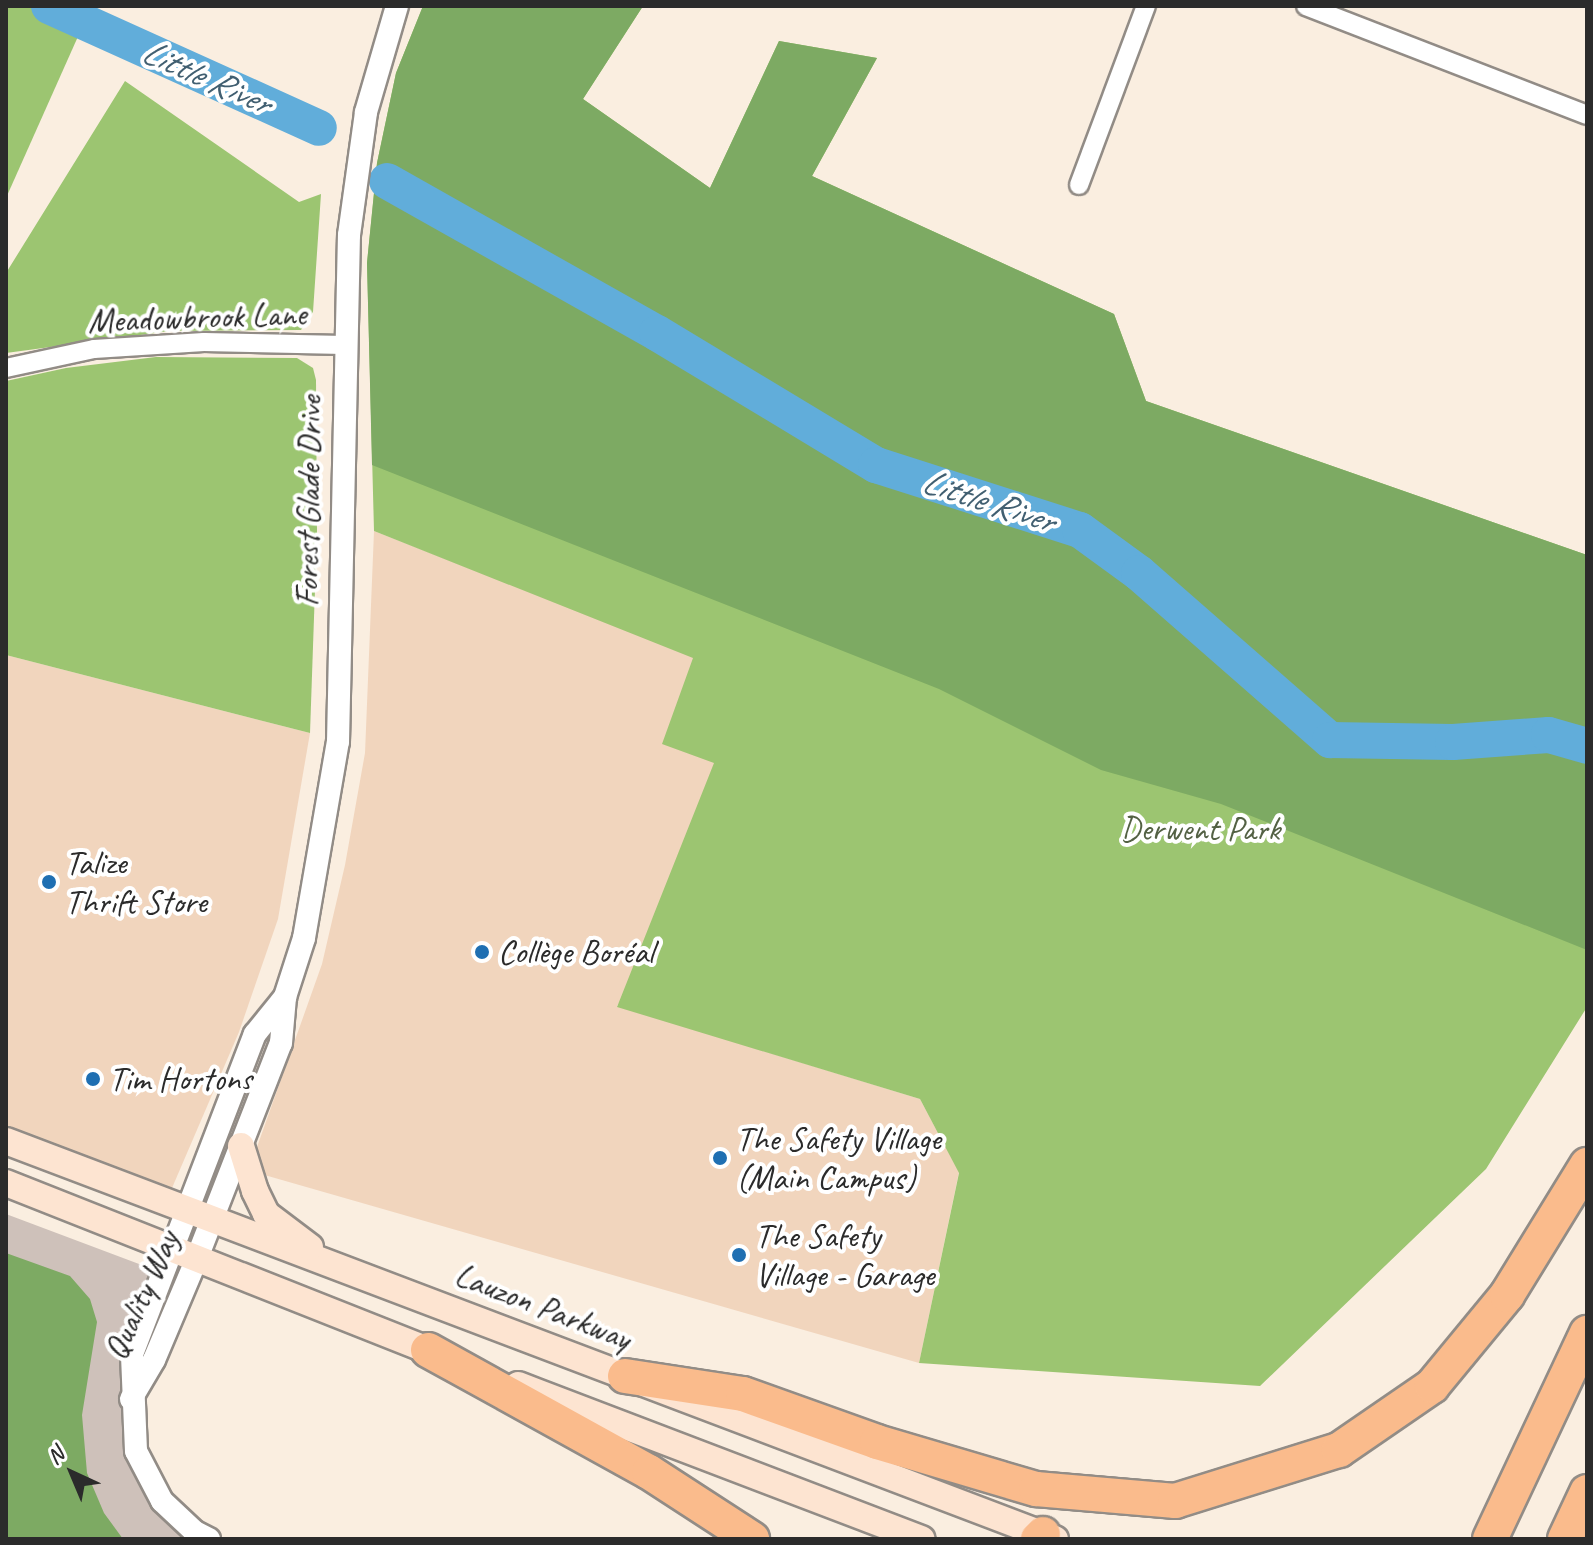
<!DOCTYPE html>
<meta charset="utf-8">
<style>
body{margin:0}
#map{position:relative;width:1593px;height:1545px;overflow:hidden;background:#faeee0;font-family:Caveat,sans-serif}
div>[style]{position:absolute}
.built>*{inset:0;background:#f1d5bd}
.industrial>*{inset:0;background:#cec1ba}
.green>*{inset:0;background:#9cc571}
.forest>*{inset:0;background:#7daa63}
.river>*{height:36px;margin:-18px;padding:0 18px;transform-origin:18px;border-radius:18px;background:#61adda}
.roads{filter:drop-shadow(2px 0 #928c86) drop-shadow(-2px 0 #928c86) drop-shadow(0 2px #928c86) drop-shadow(0 -2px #928c86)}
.minor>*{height:18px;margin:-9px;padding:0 9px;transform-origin:9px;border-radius:9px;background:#fff}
.tertiary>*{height:22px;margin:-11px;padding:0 11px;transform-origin:11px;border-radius:11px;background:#fff}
.secondary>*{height:26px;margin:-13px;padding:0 13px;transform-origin:13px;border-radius:13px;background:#fde4d1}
.motorway>*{height:34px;margin:-17px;padding:0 17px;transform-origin:17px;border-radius:17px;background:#fabb8c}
.dots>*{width:22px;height:22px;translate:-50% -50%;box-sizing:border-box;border:4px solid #fff;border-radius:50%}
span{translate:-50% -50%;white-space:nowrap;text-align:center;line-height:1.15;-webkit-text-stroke:8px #fff;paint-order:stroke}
.street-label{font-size:34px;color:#2b2b2b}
.park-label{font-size:34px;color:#536144}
.poi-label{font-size:34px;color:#2b2b2b}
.left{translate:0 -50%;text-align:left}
.water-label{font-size:36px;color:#415f71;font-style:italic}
.frame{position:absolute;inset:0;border:8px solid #2b2b2b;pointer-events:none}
.north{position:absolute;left:32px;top:1433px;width:80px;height:80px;-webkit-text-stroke:6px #fff;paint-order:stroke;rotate:316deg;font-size:22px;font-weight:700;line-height:32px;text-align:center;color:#2b2b2b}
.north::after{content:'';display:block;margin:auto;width:28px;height:36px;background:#2b2b2b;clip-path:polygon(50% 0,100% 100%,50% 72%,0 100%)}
</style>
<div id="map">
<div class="built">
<i style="clip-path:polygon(374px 531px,829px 709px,617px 1006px,920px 1099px,959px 1172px,919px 1363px,261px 1174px,257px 1147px,322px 964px,345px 865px,365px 753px)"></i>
<i style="clip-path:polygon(6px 655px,310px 733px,278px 919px,239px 1032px,172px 1188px,6px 1126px)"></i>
</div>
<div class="industrial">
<i style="clip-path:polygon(6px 1214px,163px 1273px,131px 1399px,162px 1501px,209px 1539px,6px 1539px)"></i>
</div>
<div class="green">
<i style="clip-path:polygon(6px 6px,47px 6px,84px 23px,6px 198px)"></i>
<i style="clip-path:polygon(423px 6px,643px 6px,583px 99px,710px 188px,779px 41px,877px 58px,812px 176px,1114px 314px,1146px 401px,1587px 555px,1587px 1007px,1486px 1169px,1260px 1386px,919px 1363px,959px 1173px,920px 1099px,617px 1007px,714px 763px,662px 744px,693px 658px,374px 531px,367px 263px,377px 163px,396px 73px)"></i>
<i style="clip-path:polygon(125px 81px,299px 202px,321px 194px,313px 312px,301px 330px,170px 331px,6px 353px,6px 273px)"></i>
<i style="clip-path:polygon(156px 357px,297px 358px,313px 368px,316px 380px,317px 531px,310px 733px,6px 655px,6px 381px,66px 368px)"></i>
</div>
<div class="forest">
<i style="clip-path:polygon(423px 6px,643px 6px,583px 99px,710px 188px,779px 41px,877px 58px,812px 176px,1114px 314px,1146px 401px,1587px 555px,1587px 950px,1221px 804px,1101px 770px,939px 689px,372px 465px,367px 263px,377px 163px,396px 73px)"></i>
<i style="clip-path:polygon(6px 1253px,70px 1276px,90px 1299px,97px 1322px,82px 1415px,87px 1473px,104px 1513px,123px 1539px,6px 1539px)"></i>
</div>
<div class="river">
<i style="left:49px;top:6px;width:296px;rotate:24.3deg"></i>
<i style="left:387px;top:181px;width:310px;rotate:29.4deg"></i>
<i style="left:657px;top:333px;width:256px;rotate:31.1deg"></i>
<i style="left:876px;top:465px;width:214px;rotate:17.7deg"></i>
<i style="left:1080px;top:530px;width:73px;rotate:36.1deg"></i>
<i style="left:1139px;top:573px;width:254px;rotate:41.2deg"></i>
<i style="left:1330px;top:740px;width:123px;rotate:0.9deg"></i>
<i style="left:1453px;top:742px;width:96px;rotate:-4.2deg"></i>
<i style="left:1549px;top:735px;width:40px;rotate:16deg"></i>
</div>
<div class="roads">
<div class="minor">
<i style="left:1306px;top:6px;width:301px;rotate:21.2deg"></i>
<i style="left:1079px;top:185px;width:191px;rotate:-69.5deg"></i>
<i style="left:6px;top:368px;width:90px;rotate:-12.2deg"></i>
<i style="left:94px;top:349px;width:110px;rotate:-3.6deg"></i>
<i style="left:204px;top:342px;width:140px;rotate:1.2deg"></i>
</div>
<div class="tertiary">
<i style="left:131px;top:1399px;width:45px;rotate:-59.5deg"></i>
<i style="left:154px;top:1360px;width:111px;rotate:-67.1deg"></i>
<i style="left:197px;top:1258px;width:231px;rotate:-68.7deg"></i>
<i style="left:281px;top:1043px;width:46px;rotate:-85deg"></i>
<i style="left:285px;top:997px;width:62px;rotate:-72.1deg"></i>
<i style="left:304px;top:938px;width:199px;rotate:-80.2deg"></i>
<i style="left:338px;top:742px;width:507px;rotate:-88.76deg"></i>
<i style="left:349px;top:235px;width:124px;rotate:-82.1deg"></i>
<i style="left:366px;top:112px;width:110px;rotate:-73.7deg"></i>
<i style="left:209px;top:1539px;width:16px;rotate:-153deg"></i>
<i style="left:195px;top:1532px;width:45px;rotate:-136.8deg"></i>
<i style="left:162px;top:1501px;width:56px;rotate:-117.5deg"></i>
<i style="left:136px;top:1451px;width:97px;rotate:-92.4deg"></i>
<i style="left:132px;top:1354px;width:343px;rotate:-69deg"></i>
<i style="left:255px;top:1034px;width:48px;rotate:-51deg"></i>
</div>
<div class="secondary">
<i style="left:6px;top:1141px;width:1122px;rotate:20.78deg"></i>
<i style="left:241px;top:1146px;width:47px;rotate:72.7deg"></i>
<i style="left:255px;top:1191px;width:25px;rotate:64deg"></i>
<i style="left:266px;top:1214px;width:55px;rotate:36.9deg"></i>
<i style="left:6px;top:1183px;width:471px;rotate:21.6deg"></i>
<i style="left:518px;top:1385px;width:432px;rotate:20.9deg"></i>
</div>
<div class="motorway">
<i style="left:428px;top:1350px;width:252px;rotate:28.9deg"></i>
<i style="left:649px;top:1472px;width:123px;rotate:33deg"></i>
<i style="left:625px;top:1376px;width:119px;rotate:8.7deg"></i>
<i style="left:743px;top:1394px;width:142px;rotate:19.7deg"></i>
<i style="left:877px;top:1442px;width:166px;rotate:16.5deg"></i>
<i style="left:1036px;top:1489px;width:140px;rotate:4.9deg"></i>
<i style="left:1175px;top:1501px;width:172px;rotate:-17.3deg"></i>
<i style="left:1339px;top:1450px;width:113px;rotate:-34.5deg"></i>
<i style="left:1432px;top:1386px;width:118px;rotate:-50.5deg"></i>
<i style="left:1507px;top:1295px;width:153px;rotate:-58.4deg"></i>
<i style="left:1038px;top:1539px;width:7px;rotate:-45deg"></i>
<i style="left:1490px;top:1539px;width:228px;rotate:-64.8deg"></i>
<i style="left:1565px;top:1539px;width:52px;rotate:-64.9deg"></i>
</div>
</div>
<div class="dots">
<i style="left:49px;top:882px;background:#1f6fb2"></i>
<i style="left:482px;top:952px;background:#1f6fb2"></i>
<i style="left:93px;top:1079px;background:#1f6fb2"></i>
<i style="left:720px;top:1158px;background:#1f6fb2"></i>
<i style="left:739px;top:1255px;background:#1f6fb2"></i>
</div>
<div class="street-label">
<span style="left:197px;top:317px;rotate:-2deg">Meadowbrook Lane</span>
<span style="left:308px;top:501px;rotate:-89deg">Forest Glade Drive</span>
<span style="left:141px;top:1295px;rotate:-66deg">Quality Way</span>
<span style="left:543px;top:1306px;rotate:21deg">Lauzon Parkway</span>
</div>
<div class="park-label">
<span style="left:1200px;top:829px">Derwent Park</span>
</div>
<div class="poi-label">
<span class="left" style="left:65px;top:882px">Talize<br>Thrift Store</span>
<span class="left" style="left:498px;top:952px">Collège Boréal</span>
<span class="left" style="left:109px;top:1079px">Tim Hortons</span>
<span class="left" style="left:736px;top:1158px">The Safety Village<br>(Main Campus)</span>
<span class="left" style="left:755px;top:1255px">The Safety<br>Village - Garage</span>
</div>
<div class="water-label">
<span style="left:206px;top:77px;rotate:24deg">Little River</span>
<span style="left:988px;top:501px;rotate:18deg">Little River</span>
</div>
<div class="frame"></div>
<div class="north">N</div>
</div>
